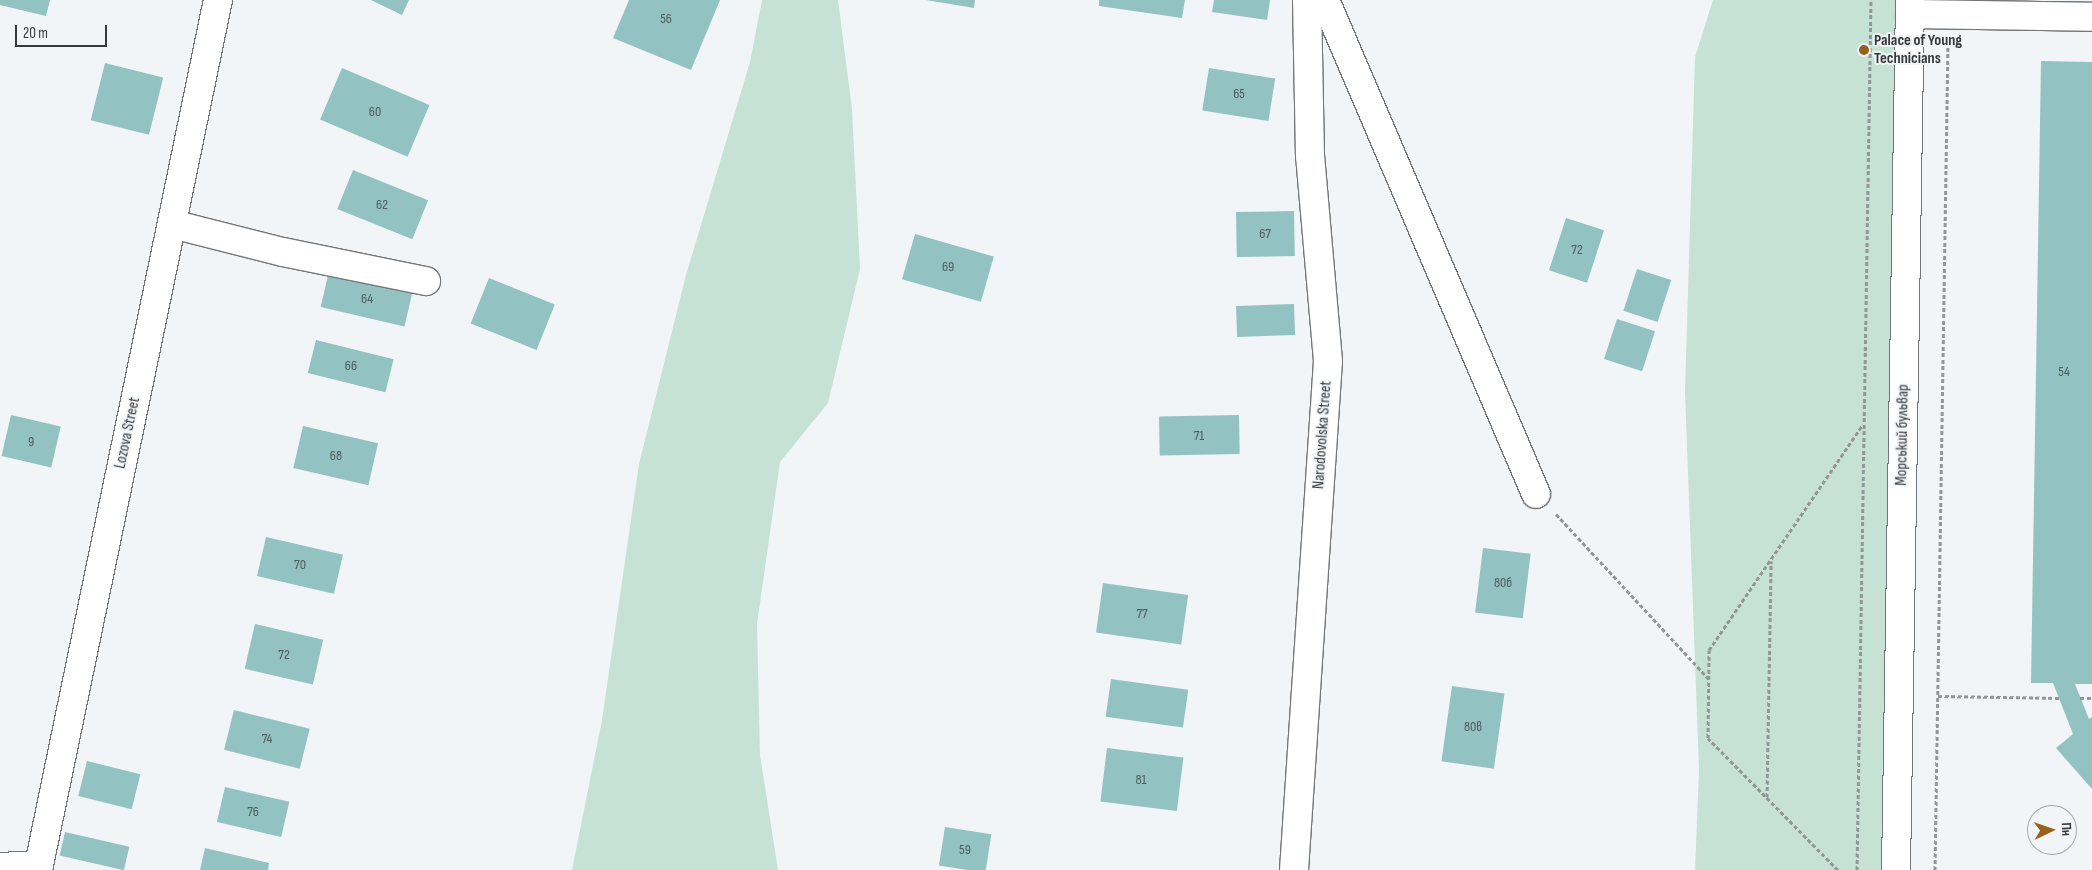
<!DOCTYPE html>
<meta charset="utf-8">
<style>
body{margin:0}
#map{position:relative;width:2092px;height:870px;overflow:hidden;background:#f1f5f7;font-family:"Sofia Sans Condensed",sans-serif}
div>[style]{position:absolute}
.green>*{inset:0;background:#c6e2d4}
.building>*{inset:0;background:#93c2c2;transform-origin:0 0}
.path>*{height:3px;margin-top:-1.5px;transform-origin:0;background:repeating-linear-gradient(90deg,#939596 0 4px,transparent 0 6.5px)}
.roads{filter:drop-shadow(1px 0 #737678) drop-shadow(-1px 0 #737678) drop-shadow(0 1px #737678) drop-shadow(0 -1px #737678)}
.minor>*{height:28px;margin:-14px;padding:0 14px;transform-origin:14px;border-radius:14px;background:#fff}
.dots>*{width:14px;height:14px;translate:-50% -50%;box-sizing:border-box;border:2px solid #f1f5f7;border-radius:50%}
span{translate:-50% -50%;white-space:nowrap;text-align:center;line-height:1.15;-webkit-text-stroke:4px #f1f5f7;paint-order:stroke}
.number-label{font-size:14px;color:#4e5a5b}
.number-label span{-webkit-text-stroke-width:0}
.poi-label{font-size:16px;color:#373839;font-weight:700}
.left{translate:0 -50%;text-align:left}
.street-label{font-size:16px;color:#373839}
.north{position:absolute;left:2027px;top:805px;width:50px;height:50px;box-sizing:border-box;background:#f1f5f7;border:1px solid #a7a9ab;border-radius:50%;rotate:87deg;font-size:14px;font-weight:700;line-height:20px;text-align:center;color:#373839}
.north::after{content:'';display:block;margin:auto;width:18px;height:22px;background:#976219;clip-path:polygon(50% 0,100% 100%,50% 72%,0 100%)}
.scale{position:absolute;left:15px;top:25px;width:92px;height:22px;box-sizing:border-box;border:2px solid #373839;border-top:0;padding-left:6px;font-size:15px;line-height:18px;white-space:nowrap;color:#373839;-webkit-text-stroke:4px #f1f5f7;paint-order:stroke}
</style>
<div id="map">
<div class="green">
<i style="clip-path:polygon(762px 0,838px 0,852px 109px,860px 269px,828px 403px,780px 462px,757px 624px,760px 755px,778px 870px,572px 870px,602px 720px,639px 464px,686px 275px,750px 62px)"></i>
<i style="clip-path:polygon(1713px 0,1896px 0,1881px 870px,1695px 870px,1699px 770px,1685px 392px,1695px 57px)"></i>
</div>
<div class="building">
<i style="clip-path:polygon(0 0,50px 0,46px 16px,0 5px)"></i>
<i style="clip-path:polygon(371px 0,409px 0,402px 15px)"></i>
<i style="clip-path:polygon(629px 0,720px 0,691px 70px,613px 38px)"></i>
<i style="clip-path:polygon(926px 0,975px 0,974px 8px)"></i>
<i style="clip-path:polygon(1099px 0,1185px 0,1182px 18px,1099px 6px)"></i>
<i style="clip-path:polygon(1214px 0,1270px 0,1267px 20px,1212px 12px)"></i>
<i style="clip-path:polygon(2041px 61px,2092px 62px,2092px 684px,2075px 684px,2089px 719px,2092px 717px,2092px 789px,2056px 748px,2073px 734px,2053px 683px,2031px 683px)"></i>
<i style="left:105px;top:63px;width:60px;height:59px;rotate:14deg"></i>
<i style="left:342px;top:68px;width:95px;height:56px;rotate:23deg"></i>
<i style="left:1209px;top:68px;width:67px;height:43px;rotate:9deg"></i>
<i style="left:353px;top:170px;width:81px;height:42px;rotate:22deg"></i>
<i style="left:1294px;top:211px;width:45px;height:58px;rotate:89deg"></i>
<i style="left:1566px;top:218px;width:40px;height:55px;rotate:18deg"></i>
<i style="left:915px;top:234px;width:82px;height:47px;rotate:16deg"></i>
<i style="left:1637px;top:269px;width:36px;height:44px;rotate:18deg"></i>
<i style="left:329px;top:271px;width:86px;height:37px;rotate:13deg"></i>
<i style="left:489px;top:278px;width:71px;height:49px;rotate:22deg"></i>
<i style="left:1294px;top:304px;width:31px;height:58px;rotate:88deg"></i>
<i style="left:1617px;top:319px;width:40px;height:42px;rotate:18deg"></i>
<i style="left:316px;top:340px;width:80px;height:34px;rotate:14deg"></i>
<i style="left:11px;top:415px;width:51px;height:42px;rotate:13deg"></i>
<i style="left:1239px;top:415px;width:39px;height:80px;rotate:89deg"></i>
<i style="left:303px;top:426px;width:77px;height:43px;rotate:13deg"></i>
<i style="left:266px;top:537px;width:79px;height:40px;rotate:13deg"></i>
<i style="left:1483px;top:548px;width:48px;height:65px;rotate:7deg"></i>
<i style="left:1103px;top:583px;width:86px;height:50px;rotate:8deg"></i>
<i style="left:255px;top:624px;width:70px;height:46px;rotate:13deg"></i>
<i style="left:1111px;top:679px;width:78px;height:38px;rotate:8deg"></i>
<i style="left:1452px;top:686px;width:53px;height:76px;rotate:8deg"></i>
<i style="left:234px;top:710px;width:78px;height:41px;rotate:14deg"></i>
<i style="left:1107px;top:748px;width:77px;height:54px;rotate:7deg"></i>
<i style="left:87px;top:761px;width:55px;height:36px;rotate:14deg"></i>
<i style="left:225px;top:787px;width:66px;height:36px;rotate:13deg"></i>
<i style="left:945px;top:827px;width:47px;height:39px;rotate:9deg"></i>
<i style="left:65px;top:832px;width:66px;height:24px;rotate:13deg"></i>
<i style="clip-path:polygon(205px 848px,269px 863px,268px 870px,200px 870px)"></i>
</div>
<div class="path">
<i style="left:1556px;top:514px;width:224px;rotate:47.2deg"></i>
<i style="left:1938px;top:696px;width:121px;rotate:0.9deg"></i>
<i style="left:2080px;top:698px;width:12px"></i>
<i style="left:1767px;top:797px;width:236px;rotate:-89deg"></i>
<i style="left:1838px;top:870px;width:185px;rotate:-134.6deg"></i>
<i style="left:1708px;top:738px;width:88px;rotate:-89.3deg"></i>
<i style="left:1709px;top:650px;width:273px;rotate:-55.7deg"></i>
<i style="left:1857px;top:870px;width:870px;rotate:-89.08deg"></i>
<i style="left:1935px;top:870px;width:827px;rotate:-89.1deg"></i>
</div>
<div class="roads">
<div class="minor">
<i style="left:1325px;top:0;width:537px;rotate:66.87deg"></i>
<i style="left:1910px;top:14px;width:182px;rotate:0.9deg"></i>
<i style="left:172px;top:224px;width:114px;rotate:14.2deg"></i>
<i style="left:283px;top:252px;width:146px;rotate:11.5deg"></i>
<i style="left:0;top:867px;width:39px;rotate:-3deg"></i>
<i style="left:39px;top:865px;width:883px;rotate:-78.31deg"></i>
<i style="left:1294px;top:870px;width:510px;rotate:-86.18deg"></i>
<i style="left:1328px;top:361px;width:206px;rotate:-95deg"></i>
<i style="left:1310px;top:156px;width:156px;rotate:-91.1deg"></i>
<i style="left:1896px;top:870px;width:870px;rotate:-89.08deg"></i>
</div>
</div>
<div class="dots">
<i style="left:1864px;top:50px;background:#976219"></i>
</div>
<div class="number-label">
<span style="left:666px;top:19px">56</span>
<span style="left:1239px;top:94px">65</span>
<span style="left:375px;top:112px">60</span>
<span style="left:382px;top:205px">62</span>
<span style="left:1265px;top:234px">67</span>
<span style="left:1577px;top:250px">72</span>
<span style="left:948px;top:267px">69</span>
<span style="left:367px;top:299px">64</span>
<span style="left:351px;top:366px">66</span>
<span style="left:2064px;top:372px">54</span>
<span style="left:1199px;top:436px">71</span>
<span style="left:31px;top:442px">9</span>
<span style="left:336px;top:456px">68</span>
<span style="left:300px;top:565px">70</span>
<span style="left:1503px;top:583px">80б</span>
<span style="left:1142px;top:614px">77</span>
<span style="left:284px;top:655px">72</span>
<span style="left:1473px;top:727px">80в</span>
<span style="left:267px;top:739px">74</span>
<span style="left:1141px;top:780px">81</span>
<span style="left:253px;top:812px">76</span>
<span style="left:965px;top:850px">59</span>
</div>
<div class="poi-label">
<span class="left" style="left:1874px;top:50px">Palace of Young<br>Technicians</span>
</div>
<div class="street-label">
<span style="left:128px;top:433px;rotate:-78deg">Lozova Street</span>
<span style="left:1323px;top:435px;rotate:-86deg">Narodovolska Street</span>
<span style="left:1903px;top:435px;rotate:-89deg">Морський бульвар</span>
</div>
<div class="north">Пн</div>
<div class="scale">20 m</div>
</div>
